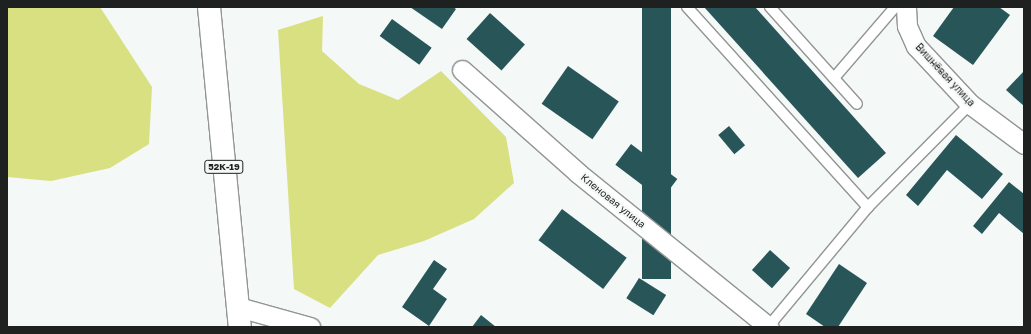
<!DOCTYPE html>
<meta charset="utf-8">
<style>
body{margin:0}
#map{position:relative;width:1031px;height:334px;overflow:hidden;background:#f4f8f7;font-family:"Golos Text",sans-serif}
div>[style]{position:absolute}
.green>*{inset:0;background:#d8e081}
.building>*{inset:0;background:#285558;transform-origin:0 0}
.roads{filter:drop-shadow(1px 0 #929594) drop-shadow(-1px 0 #929594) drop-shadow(0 1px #929594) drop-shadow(0 -1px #929594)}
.service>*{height:10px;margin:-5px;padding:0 5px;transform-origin:5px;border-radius:5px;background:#fff}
.minor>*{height:19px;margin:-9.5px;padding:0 9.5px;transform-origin:9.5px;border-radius:9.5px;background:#fff}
.primary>*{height:22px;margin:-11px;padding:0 11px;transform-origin:11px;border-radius:11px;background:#fff}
span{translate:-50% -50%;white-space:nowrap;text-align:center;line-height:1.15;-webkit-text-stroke:4px #f4f8f7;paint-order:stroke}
.shield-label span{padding:1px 3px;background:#f4f8f7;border:1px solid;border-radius:3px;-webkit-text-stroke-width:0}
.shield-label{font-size:9px;color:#1f2120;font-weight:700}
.street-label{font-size:10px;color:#1f2120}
.frame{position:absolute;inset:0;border:8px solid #1f2120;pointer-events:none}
</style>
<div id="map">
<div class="green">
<i style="clip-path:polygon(7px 7px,100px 7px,152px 87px,149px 144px,110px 168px,51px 181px,7px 177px)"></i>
<i style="clip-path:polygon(323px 16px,322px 51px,359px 84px,398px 100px,441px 71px,506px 137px,514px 183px,474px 219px,424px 241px,378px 255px,330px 308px,294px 289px,278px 30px)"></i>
</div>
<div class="building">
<i style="clip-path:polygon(410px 7px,453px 7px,456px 9px,442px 29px)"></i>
<i style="left:642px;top:7px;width:29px;height:272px"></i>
<i style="clip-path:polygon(704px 7px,755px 7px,886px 153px,858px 178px)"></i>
<i style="clip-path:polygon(954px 7px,999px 7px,1010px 15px,973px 65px,933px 36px)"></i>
<i style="left:490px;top:13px;width:47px;height:35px;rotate:42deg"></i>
<i style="left:392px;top:19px;width:49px;height:21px;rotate:36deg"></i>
<i style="left:568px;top:66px;width:62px;height:46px;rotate:35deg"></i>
<i style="clip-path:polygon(1024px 71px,1024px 106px,1006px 90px)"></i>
<i style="left:729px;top:126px;width:25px;height:14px;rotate:50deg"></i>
<i style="clip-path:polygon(956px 135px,1003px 174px,982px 199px,947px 170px,918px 206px,906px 195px)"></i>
<i style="left:631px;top:144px;width:58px;height:26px;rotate:37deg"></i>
<i style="clip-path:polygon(1009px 182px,1024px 194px,1024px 234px,999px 213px,982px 234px,973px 226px)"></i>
<i style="left:562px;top:209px;width:81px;height:39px;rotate:37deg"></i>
<i style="left:770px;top:250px;width:27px;height:27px;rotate:42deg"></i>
<i style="clip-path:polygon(434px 260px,447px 269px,433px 289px,447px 299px,429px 326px,402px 307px)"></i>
<i style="clip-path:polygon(839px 264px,867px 283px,838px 327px,825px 327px,806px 314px)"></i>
<i style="left:639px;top:278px;width:32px;height:24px;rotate:32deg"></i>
<i style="clip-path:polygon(481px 315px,496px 327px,472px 327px)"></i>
</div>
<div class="roads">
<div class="service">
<i style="left:687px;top:7px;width:270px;rotate:47.9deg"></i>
<i style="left:770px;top:7px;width:130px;rotate:48.1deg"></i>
<i style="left:834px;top:78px;width:94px;rotate:-49.3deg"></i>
<i style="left:768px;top:327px;width:156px;rotate:-50.2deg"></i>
<i style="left:868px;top:207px;width:145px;rotate:-45.3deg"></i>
</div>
<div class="minor">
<i style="left:906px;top:7px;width:19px;rotate:87deg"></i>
<i style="left:907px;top:26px;width:22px;rotate:66deg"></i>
<i style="left:916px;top:46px;width:79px;rotate:47deg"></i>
<i style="left:970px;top:104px;width:67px;rotate:36.5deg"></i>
<i style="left:462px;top:70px;width:155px;rotate:41.6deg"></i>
<i style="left:578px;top:173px;width:245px;rotate:38.9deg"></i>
<i style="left:238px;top:307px;width:75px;rotate:15.5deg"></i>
</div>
<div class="primary">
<i style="left:209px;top:7px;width:321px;rotate:84.5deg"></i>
</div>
</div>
<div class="shield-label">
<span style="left:224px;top:167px">52К-19</span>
</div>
<div class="street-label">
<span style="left:945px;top:75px;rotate:47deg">Вишнёвая улица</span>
<span style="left:613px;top:201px;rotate:39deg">Кленовая улица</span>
</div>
<div class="frame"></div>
</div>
